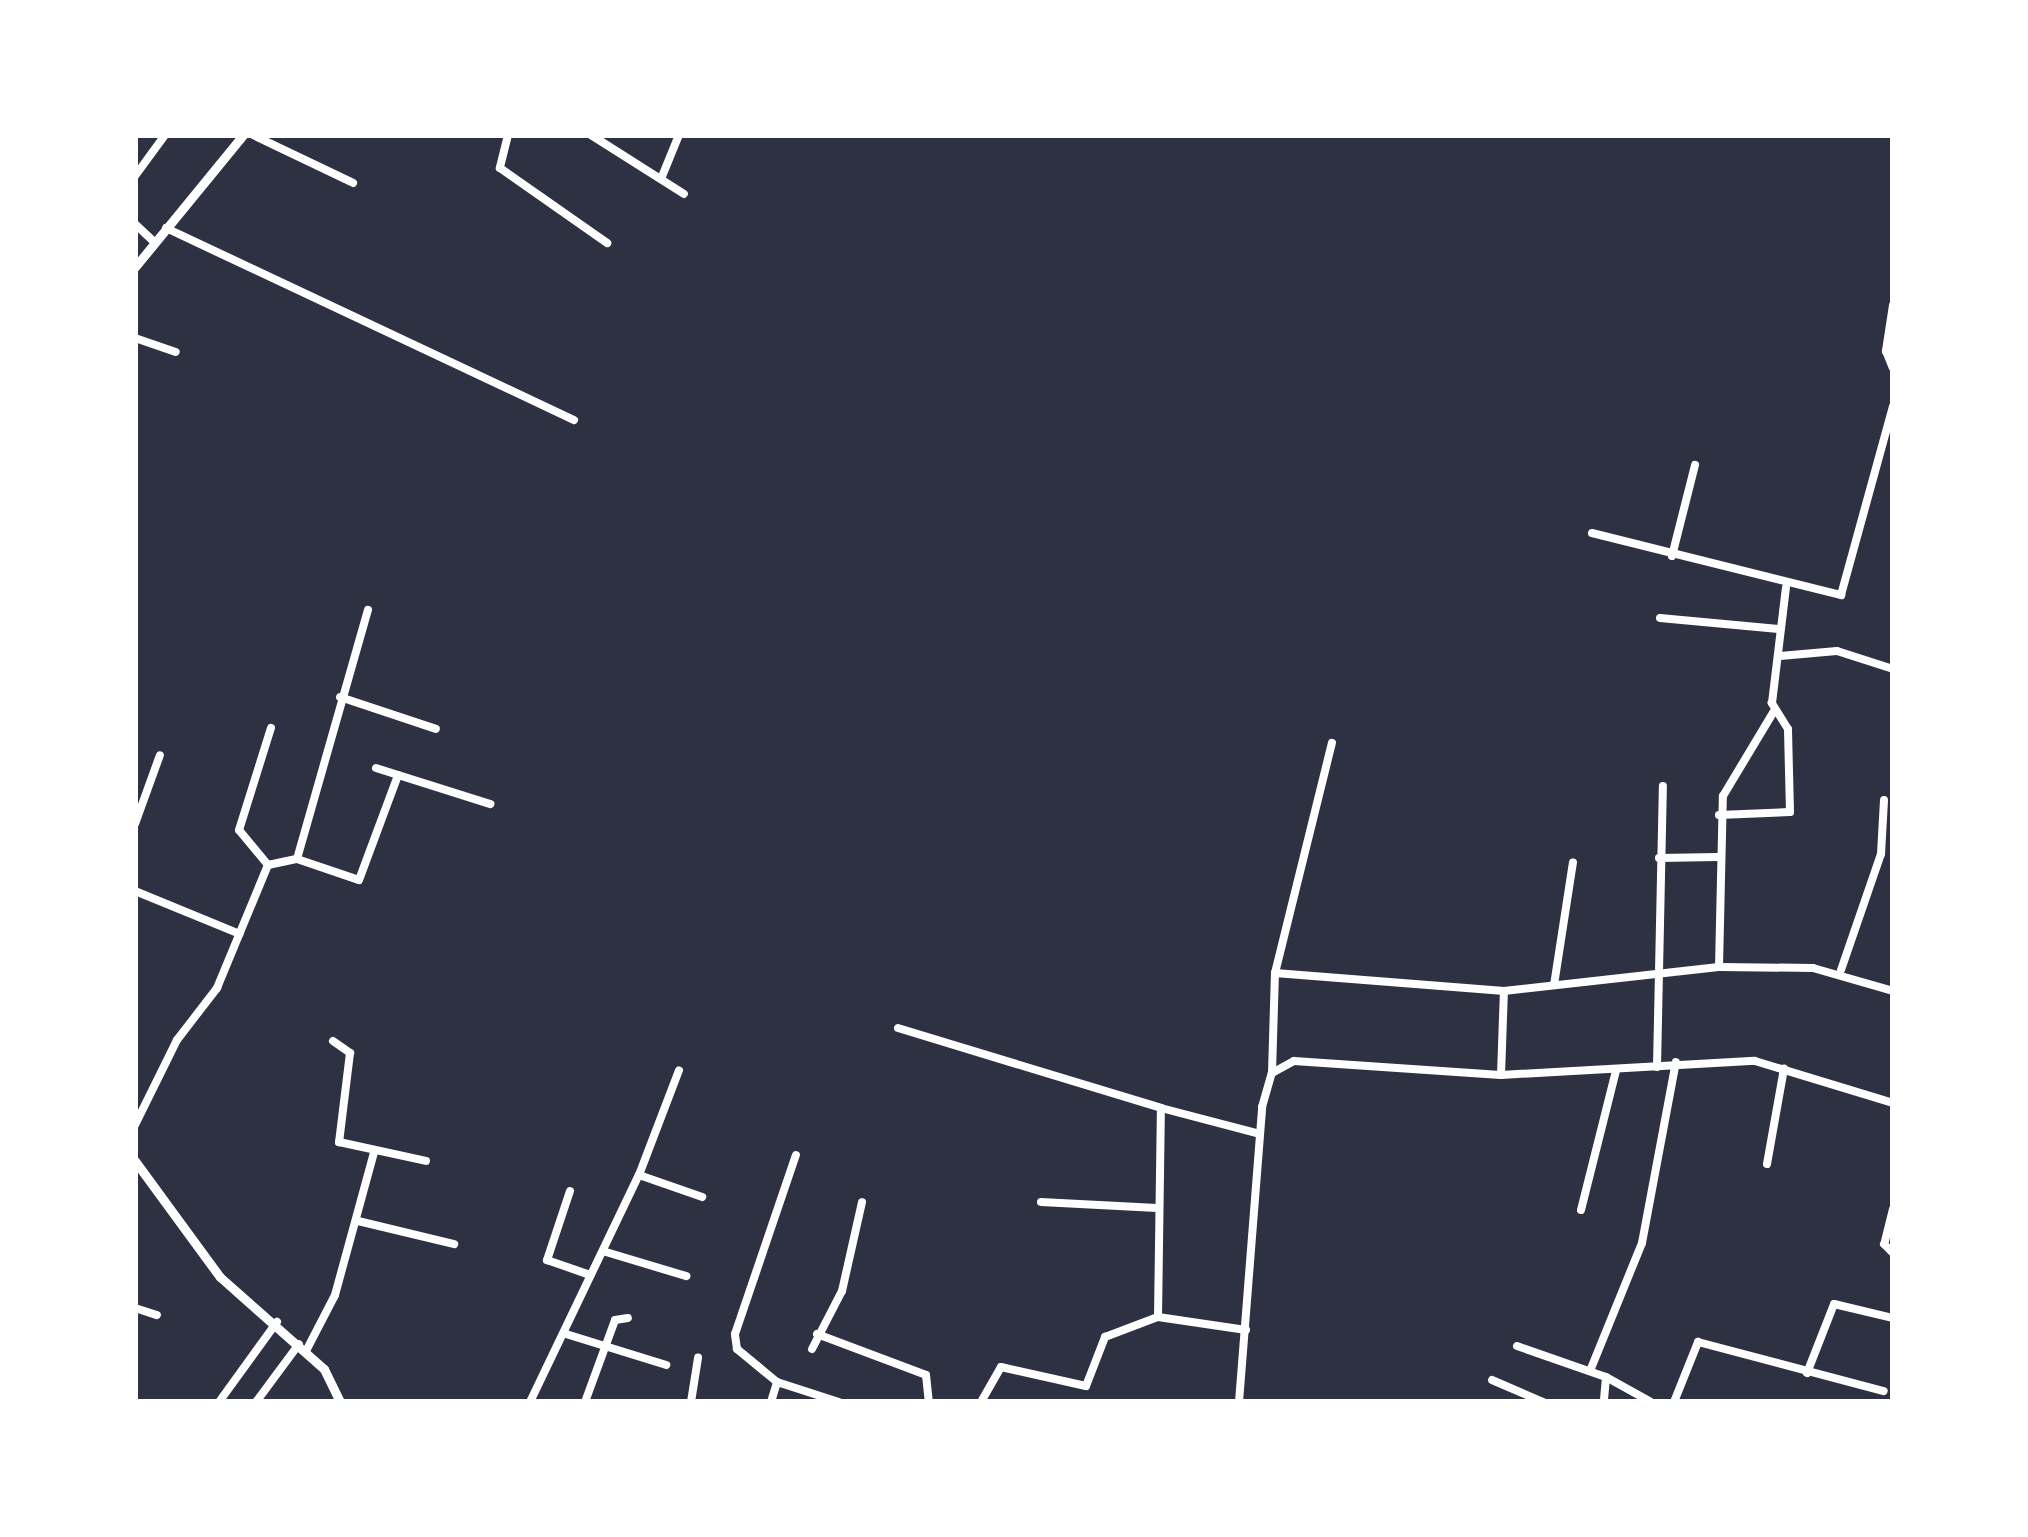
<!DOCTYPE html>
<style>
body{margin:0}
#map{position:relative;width:2028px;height:1537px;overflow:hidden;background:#2d3142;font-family:"Space Grotesk",sans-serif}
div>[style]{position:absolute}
.minor>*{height:8px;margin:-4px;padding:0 4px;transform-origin:4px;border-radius:4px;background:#fff}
.tertiary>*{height:9px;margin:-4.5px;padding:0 4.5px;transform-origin:4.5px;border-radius:4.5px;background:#fff}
span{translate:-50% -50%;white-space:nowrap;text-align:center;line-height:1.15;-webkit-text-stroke:8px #fff;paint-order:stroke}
.frame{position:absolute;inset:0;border:138px solid #fff;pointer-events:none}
</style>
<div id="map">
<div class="minor">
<i style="left:253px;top:135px;width:111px;rotate:25.6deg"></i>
<i style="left:508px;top:135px;width:34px;rotate:104deg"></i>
<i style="left:500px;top:168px;width:131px;rotate:35deg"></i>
<i style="left:591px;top:135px;width:110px;rotate:32.4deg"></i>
<i style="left:135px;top:176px;width:51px;rotate:-53.8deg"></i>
<i style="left:661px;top:179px;width:48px;rotate:-67.8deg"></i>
<i style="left:135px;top:224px;width:26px;rotate:43deg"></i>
<i style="left:166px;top:228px;width:451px;rotate:25.2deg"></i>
<i style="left:1893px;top:305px;width:47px;rotate:98.7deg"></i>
<i style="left:1886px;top:351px;width:18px;rotate:68deg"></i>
<i style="left:135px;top:338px;width:43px;rotate:18.9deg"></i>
<i style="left:1592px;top:533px;width:257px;rotate:14deg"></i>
<i style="left:1841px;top:595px;width:196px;rotate:-74.6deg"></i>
<i style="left:1672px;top:556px;width:94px;rotate:-75.8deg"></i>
<i style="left:1660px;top:618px;width:119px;rotate:5.3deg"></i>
<i style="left:1780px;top:656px;width:57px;rotate:-5deg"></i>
<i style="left:1837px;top:651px;width:59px;rotate:17.8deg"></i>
<i style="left:340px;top:697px;width:101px;rotate:18.4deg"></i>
<i style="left:376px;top:768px;width:120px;rotate:17.5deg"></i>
<i style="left:1719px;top:815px;width:71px;rotate:-2.4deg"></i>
<i style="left:1790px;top:812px;width:83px;rotate:-91.4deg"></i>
<i style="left:1788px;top:729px;width:31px;rotate:-122deg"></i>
<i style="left:1772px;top:703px;width:116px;rotate:-83.1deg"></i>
<i style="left:135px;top:824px;width:73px;rotate:-70.1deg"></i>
<i style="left:1659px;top:858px;width:59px;rotate:-1deg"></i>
<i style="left:297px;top:859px;width:65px;rotate:18.7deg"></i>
<i style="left:359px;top:880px;width:112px;rotate:-69.6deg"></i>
<i style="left:268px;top:865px;width:30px;rotate:-12deg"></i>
<i style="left:297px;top:859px;width:259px;rotate:-74.1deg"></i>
<i style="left:135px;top:891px;width:113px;rotate:22.3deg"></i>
<i style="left:1719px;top:967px;width:171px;rotate:-88.7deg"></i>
<i style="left:1723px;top:796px;width:99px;rotate:-59deg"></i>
<i style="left:1841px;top:970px;width:123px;rotate:-71deg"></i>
<i style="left:1881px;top:854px;width:54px;rotate:-86.8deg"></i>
<i style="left:1275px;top:973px;width:237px;rotate:-76.1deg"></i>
<i style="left:1554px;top:985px;width:124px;rotate:-81.2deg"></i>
<i style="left:898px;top:1028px;width:275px;rotate:16.9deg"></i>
<i style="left:333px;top:1041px;width:21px;rotate:35deg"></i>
<i style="left:350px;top:1053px;width:90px;rotate:97deg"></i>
<i style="left:339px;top:1142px;width:89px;rotate:12.3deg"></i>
<i style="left:1657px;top:1067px;width:281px;rotate:-88.8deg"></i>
<i style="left:1272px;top:1073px;width:100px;rotate:-88.3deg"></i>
<i style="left:1275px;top:973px;width:230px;rotate:4.5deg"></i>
<i style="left:1504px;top:991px;width:216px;rotate:-6.4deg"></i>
<i style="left:1719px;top:967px;width:94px;rotate:0.6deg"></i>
<i style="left:1813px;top:968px;width:83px;rotate:16deg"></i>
<i style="left:1501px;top:1075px;width:84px;rotate:-88deg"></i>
<i style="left:135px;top:1125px;width:95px;rotate:-63.7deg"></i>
<i style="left:177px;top:1040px;width:66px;rotate:-52.4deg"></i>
<i style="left:217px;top:988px;width:133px;rotate:-67.5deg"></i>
<i style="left:268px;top:865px;width:45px;rotate:-129.6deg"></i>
<i style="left:239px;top:830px;width:107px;rotate:-72.6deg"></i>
<i style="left:1767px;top:1164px;width:97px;rotate:-79.9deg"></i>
<i style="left:639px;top:1175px;width:112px;rotate:-69.1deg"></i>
<i style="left:570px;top:1191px;width:73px;rotate:108.4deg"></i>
<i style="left:547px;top:1260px;width:46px;rotate:19.2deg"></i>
<i style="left:1041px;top:1202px;width:116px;rotate:3deg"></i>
<i style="left:1893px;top:1209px;width:36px;rotate:104deg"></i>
<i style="left:1884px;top:1244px;width:13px;rotate:45deg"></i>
<i style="left:1581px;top:1210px;width:143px;rotate:-75.9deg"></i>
<i style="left:358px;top:1221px;width:99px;rotate:13.5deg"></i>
<i style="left:606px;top:1252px;width:84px;rotate:16.7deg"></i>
<i style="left:135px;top:1308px;width:23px;rotate:18deg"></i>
<i style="left:1158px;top:1317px;width:89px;rotate:8.4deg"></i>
<i style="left:566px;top:1334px;width:105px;rotate:17.2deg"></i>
<i style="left:817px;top:1334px;width:116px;rotate:20.6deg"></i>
<i style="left:926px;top:1375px;width:27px;rotate:84deg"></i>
<i style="left:1517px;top:1346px;width:94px;rotate:19.2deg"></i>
<i style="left:1606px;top:1377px;width:25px;rotate:95deg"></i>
<i style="left:812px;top:1349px;width:65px;rotate:-62.7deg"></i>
<i style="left:842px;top:1291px;width:91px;rotate:-77.3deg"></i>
<i style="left:306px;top:1351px;width:63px;rotate:-62.6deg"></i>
<i style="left:335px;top:1295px;width:148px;rotate:-74.7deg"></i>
<i style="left:1590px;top:1371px;width:138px;rotate:-67.9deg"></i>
<i style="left:1642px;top:1243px;width:184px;rotate:-79.4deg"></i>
<i style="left:1807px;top:1373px;width:74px;rotate:-68.6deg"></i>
<i style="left:1834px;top:1304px;width:61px;rotate:13.3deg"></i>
<i style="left:1606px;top:1377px;width:51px;rotate:29.1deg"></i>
<i style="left:1492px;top:1380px;width:56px;rotate:23.3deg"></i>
<i style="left:777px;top:1382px;width:52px;rotate:-140.5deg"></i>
<i style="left:737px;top:1349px;width:15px;rotate:-98deg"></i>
<i style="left:735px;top:1334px;width:189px;rotate:-71.2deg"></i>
<i style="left:219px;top:1402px;width:99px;rotate:-54.1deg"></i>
<i style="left:256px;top:1402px;width:72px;rotate:-53.4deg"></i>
<i style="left:530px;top:1402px;width:252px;rotate:-64.4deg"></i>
<i style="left:639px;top:1175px;width:67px;rotate:19.2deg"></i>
<i style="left:585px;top:1402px;width:87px;rotate:-69.9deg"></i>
<i style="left:615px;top:1320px;width:13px;rotate:-9deg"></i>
<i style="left:691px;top:1402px;width:45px;rotate:-81deg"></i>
<i style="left:771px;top:1402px;width:21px;rotate:-73deg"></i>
<i style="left:777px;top:1382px;width:65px;rotate:17.9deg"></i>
<i style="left:981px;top:1402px;width:40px;rotate:-60.3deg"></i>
<i style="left:1001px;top:1367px;width:87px;rotate:12.6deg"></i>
<i style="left:1086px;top:1386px;width:53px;rotate:-68.8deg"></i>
<i style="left:1105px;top:1337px;width:57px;rotate:-20.7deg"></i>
<i style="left:1158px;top:1317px;width:209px;rotate:-89.2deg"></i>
<i style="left:1161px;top:1108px;width:102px;rotate:14.7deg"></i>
<i style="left:1239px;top:1402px;width:296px;rotate:-85.5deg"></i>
<i style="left:1262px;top:1107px;width:35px;rotate:-74deg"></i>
<i style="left:1272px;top:1073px;width:25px;rotate:-29deg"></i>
<i style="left:1294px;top:1061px;width:207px;rotate:3.9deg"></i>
<i style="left:1501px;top:1075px;width:254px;rotate:-3.2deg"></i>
<i style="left:1755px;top:1061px;width:144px;rotate:16.9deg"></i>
<i style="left:1674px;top:1402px;width:65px;rotate:-68.2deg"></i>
<i style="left:1698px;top:1342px;width:192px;rotate:14.8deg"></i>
</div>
<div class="tertiary">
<i style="left:135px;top:267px;width:171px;rotate:-50.7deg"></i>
<i style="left:135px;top:1161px;width:144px;rotate:53.8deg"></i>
<i style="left:220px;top:1277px;width:139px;rotate:41.5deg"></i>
<i style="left:324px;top:1369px;width:37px;rotate:64deg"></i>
</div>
<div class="frame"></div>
</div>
